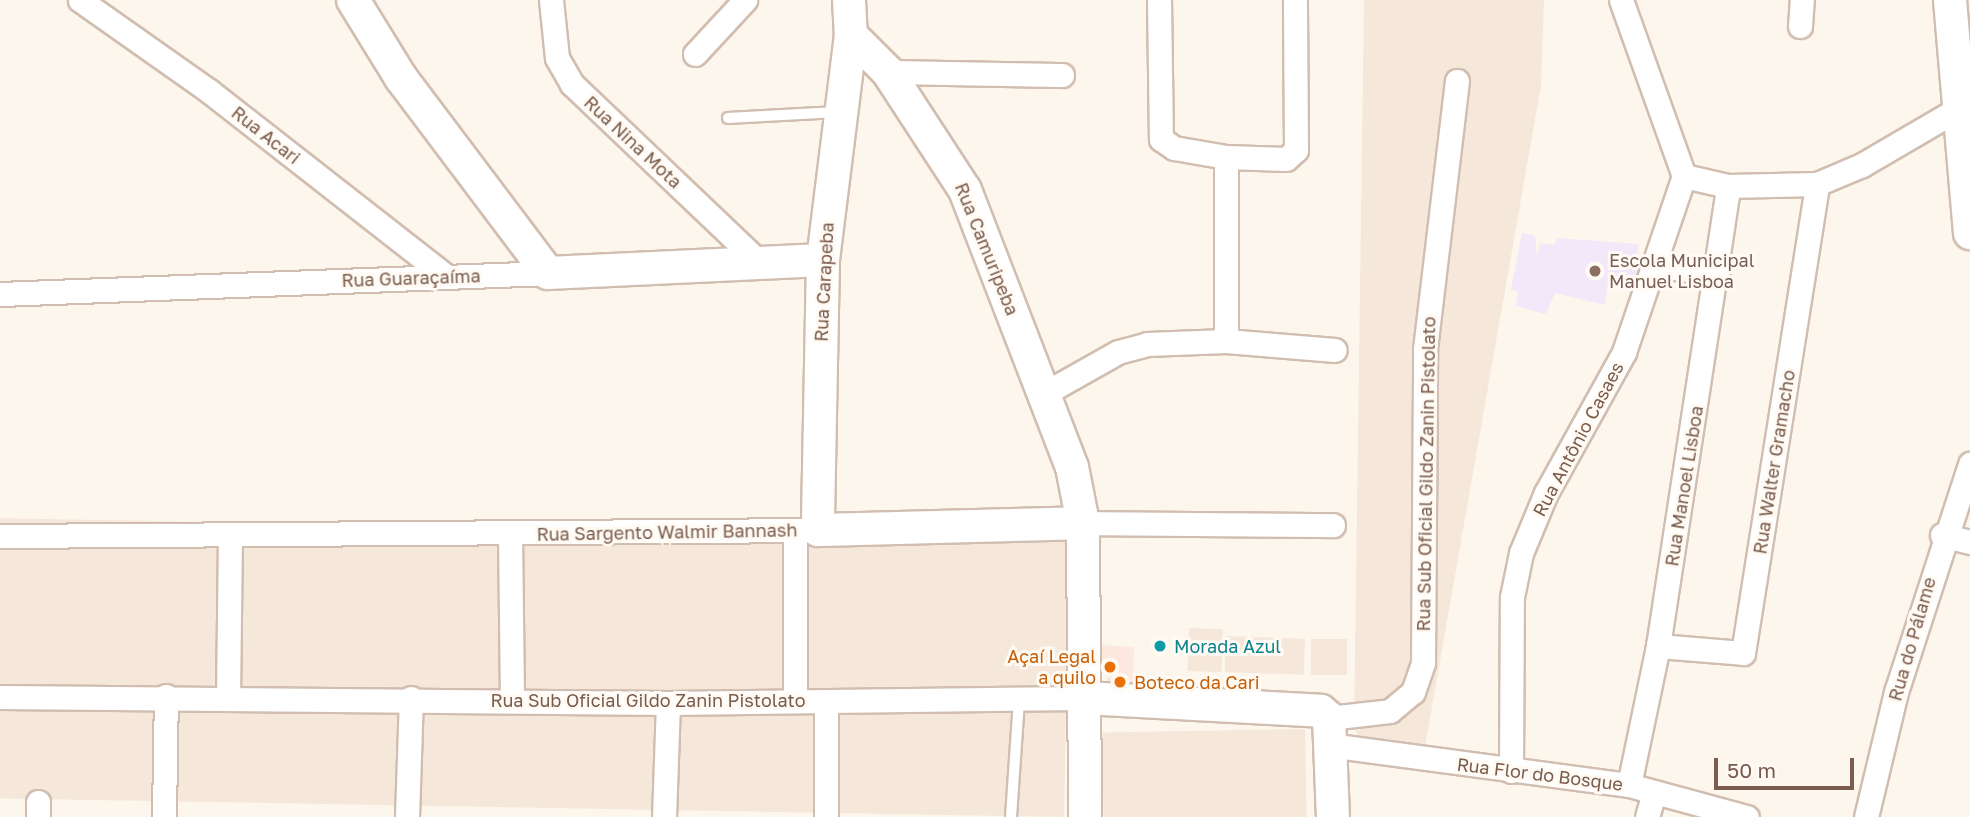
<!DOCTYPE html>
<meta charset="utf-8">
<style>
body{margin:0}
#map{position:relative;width:1970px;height:817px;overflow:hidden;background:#fdf6ec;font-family:"Golos Text",sans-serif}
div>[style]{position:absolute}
.residential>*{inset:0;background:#f5e8da;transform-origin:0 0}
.commercial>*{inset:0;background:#fde8e0}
.education>*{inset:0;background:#f3e8fa}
.roads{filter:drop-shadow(2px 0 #d1beb0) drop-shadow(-2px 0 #d1beb0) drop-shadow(0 2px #d1beb0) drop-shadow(0 -2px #d1beb0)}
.service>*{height:10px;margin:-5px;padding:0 5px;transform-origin:5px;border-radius:5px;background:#fff}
.minor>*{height:23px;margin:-11.5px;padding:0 11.5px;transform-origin:11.5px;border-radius:11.5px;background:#fff}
.secondary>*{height:32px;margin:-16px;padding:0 16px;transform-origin:16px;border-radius:16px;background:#fff}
.dots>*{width:19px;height:19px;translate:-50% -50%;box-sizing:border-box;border:4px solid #fffaf3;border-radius:50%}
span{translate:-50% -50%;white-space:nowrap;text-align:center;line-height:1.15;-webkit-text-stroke:6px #fffaf3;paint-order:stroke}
.street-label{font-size:18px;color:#7a5c4d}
.education-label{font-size:18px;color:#785e54}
.left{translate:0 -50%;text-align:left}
.culture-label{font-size:18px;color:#0d838f}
.food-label{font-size:18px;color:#c56008}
.right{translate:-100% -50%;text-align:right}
.scale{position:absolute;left:1714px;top:758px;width:140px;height:32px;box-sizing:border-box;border:4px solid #7a5c4d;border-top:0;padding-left:9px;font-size:21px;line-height:24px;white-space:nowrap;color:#7a5c4d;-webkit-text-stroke:5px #fffaf3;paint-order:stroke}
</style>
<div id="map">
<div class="residential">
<i style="clip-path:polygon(1364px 0,1544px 0,1541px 85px,1425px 747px,1360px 739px,1354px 727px)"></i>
<i style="left:1069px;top:537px;width:280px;height:1069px;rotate:91deg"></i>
<i style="left:1189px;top:628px;width:34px;height:43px;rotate:2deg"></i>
<i style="left:1226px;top:636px;width:79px;height:36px;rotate:2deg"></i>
<i style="left:1311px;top:639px;width:36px;height:36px"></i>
<i style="left:1305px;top:729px;width:88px;height:203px;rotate:89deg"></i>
</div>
<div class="commercial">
<i style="clip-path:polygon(1100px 645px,1134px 647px,1133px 684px,1107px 688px,1108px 660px,1099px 659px)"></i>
</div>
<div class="education">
<i style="clip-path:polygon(1522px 233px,1535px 236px,1537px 258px,1540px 243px,1554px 245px,1557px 238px,1639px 244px,1636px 260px,1627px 258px,1625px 267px,1640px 271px,1634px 287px,1609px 280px,1605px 305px,1555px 293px,1546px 314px,1516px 306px,1518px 291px,1511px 290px)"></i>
</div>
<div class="roads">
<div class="service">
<i style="left:728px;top:118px;width:109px;rotate:-3.2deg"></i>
<i style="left:1011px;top:817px;width:118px;rotate:-86.1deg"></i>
</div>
<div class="minor">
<i style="left:80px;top:0;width:158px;rotate:35.2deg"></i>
<i style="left:209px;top:91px;width:301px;rotate:38deg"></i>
<i style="left:551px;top:0;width:58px;rotate:84.1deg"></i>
<i style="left:557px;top:58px;width:30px;rotate:60deg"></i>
<i style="left:572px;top:84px;width:257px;rotate:43.6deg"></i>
<i style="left:1159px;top:0;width:139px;rotate:89.2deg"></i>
<i style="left:1161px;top:139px;width:16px;rotate:35deg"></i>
<i style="left:1174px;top:148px;width:53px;rotate:9.8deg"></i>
<i style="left:1226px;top:157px;width:60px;rotate:1.9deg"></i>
<i style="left:1286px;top:159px;width:13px;rotate:-42deg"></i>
<i style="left:1296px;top:150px;width:150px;rotate:-90.4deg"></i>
<i style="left:1800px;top:26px;width:26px;rotate:-86deg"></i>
<i style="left:695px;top:54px;width:74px;rotate:-47.2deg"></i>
<i style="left:888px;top:72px;width:174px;rotate:1deg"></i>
<i style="left:1226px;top:157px;width:184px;rotate:90deg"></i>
<i style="left:1684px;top:176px;width:45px;rotate:12.8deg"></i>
<i style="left:1728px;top:186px;width:89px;rotate:-1.3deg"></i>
<i style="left:1817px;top:184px;width:49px;rotate:-22.9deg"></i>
<i style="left:1862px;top:165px;width:109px;rotate:-30.3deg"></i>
<i style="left:1653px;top:265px;width:65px;rotate:8deg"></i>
<i style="left:0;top:294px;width:548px;rotate:-2.19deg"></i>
<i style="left:1047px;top:392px;width:81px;rotate:-29.4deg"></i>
<i style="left:1118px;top:352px;width:30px;rotate:-15deg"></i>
<i style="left:1147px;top:344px;width:79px;rotate:-2.2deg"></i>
<i style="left:1226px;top:341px;width:109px;rotate:4.7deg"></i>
<i style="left:1083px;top:523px;width:250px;rotate:0.5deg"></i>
<i style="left:510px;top:534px;width:166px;rotate:89.3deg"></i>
<i style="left:1942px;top:535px;width:29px;rotate:14deg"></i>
<i style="left:0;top:536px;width:818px;rotate:-0.42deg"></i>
<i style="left:1658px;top:646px;width:85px;rotate:4.7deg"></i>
<i style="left:1743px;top:653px;width:475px;rotate:-81deg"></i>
<i style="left:0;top:697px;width:668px;rotate:0.51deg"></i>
<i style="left:668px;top:703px;width:416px;rotate:-0.7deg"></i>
<i style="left:228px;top:698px;width:161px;rotate:-89.3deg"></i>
<i style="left:795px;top:700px;width:169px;rotate:-90deg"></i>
<i style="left:1329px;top:718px;width:61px;rotate:-6.5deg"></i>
<i style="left:1390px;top:711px;width:30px;rotate:-40deg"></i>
<i style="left:1413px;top:692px;width:31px;rotate:-71deg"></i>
<i style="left:1423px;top:663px;width:314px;rotate:-89.6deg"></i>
<i style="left:1425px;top:349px;width:270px;rotate:-83.2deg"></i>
<i style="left:1329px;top:745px;width:303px;rotate:7.6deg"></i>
<i style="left:1629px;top:785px;width:122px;rotate:15.2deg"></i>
<i style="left:1511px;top:771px;width:174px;rotate:-89.7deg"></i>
<i style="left:1512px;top:597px;width:45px;rotate:-78.4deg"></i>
<i style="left:1521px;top:553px;width:65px;rotate:-67.4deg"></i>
<i style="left:1546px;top:493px;width:161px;rotate:-61deg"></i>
<i style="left:1624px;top:352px;width:186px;rotate:-71.2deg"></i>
<i style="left:1684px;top:176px;width:187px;rotate:-109.7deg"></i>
<i style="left:1629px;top:785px;width:142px;rotate:-78.2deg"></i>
<i style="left:1658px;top:646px;width:465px;rotate:-81.3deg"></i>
<i style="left:38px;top:817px;width:15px;rotate:-90deg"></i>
<i style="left:164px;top:817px;width:121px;rotate:-89.1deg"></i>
<i style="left:407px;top:817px;width:119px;rotate:-88.1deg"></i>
<i style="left:664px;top:817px;width:114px;rotate:-88deg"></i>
<i style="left:826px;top:817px;width:116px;rotate:-90deg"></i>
<i style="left:1647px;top:817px;width:26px;rotate:-74deg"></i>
<i style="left:1866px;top:817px;width:129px;rotate:-76.5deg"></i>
<i style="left:1896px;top:692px;width:240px;rotate:-72deg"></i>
</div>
<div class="secondary">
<i style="left:353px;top:0;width:92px;rotate:58.4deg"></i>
<i style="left:401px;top:78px;width:244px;rotate:53deg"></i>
<i style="left:548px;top:273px;width:275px;rotate:-2.7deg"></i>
<i style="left:849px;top:0;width:35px;rotate:87deg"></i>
<i style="left:851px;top:35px;width:227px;rotate:97.1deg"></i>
<i style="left:823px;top:260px;width:270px;rotate:91.1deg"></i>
<i style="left:818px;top:530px;width:265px;rotate:-1.5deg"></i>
<i style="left:1950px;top:0;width:234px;rotate:85.1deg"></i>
<i style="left:851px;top:35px;width:52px;rotate:45deg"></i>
<i style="left:888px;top:72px;width:141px;rotate:56.9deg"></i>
<i style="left:965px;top:190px;width:297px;rotate:68.9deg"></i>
<i style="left:1072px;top:467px;width:57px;rotate:78.9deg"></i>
<i style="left:1083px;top:523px;width:294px;rotate:89.6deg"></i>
<i style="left:1084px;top:698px;width:237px;rotate:3.1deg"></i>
<i style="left:1321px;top:711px;width:11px;rotate:41deg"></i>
<i style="left:1329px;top:718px;width:99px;rotate:87.7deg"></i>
</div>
</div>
<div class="dots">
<i style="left:1595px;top:271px;background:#8d6e63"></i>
<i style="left:1160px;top:646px;background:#0f9aa8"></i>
<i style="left:1110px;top:667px;background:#e8710a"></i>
<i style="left:1120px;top:682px;background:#e8710a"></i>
</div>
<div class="street-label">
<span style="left:266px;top:135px;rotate:38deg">Rua Acari</span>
<span style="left:633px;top:142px;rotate:43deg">Rua Nina Mota</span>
<span style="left:987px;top:249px;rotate:68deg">Rua Camuripeba</span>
<span style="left:411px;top:278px;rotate:-2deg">Rua Guaraçaíma</span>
<span style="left:824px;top:282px;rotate:-87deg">Rua Carapeba</span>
<span style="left:1578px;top:439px;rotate:-62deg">Rua Antônio Casaes</span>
<span style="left:1774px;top:462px;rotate:-81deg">Rua Walter Gramacho</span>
<span style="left:1426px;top:474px;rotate:-89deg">Rua Sub Oficial Gildo Zanin Pistolato</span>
<span style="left:1684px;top:486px;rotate:-81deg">Rua Manoel Lisboa</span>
<span style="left:667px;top:532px;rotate:-1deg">Rua Sargento Walmir Bannash</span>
<span style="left:1912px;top:639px;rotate:-74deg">Rua do Pálame</span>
<span style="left:648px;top:700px">Rua Sub Oficial Gildo Zanin Pistolato</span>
<span style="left:1540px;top:774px;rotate:7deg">Rua Flor do Bosque</span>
</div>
<div class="education-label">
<span class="left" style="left:1609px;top:271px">Escola Municipal<br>Manuel Lisboa</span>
</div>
<div class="culture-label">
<span class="left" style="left:1174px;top:646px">Morada Azul</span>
</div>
<div class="food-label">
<span class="right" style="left:1096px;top:667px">Açaí Legal<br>a quilo</span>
<span class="left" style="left:1134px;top:682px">Boteco da Cari</span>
</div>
<div class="scale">50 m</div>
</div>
